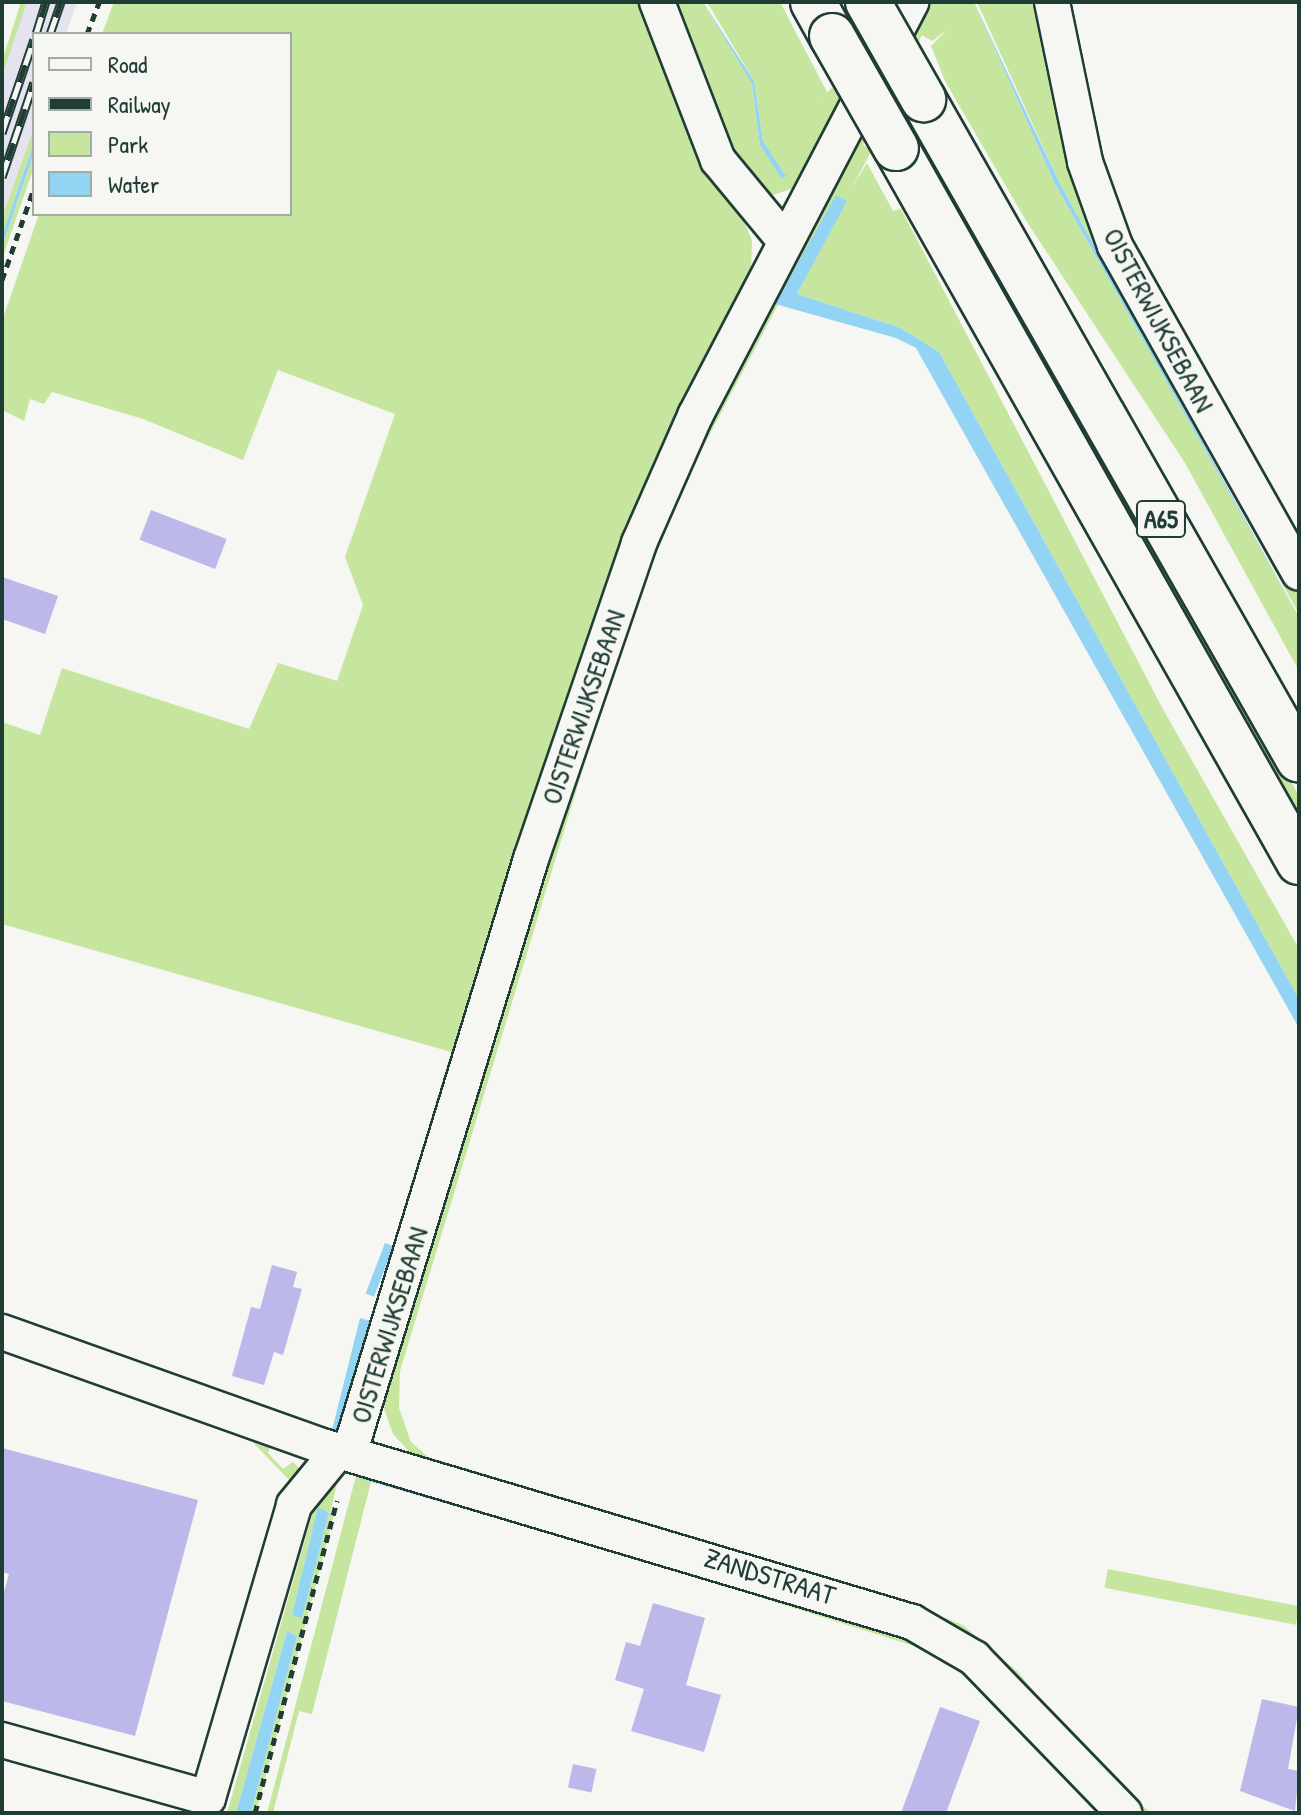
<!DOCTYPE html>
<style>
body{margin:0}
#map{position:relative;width:1301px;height:1815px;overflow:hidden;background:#f6f6f2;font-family:"Patrick Hand",sans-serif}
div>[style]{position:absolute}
.built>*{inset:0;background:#e5e3ef}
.green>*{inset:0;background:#c6e69f;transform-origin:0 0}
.water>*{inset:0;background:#93d4f4;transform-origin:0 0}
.building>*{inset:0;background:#bcb8e9;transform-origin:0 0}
.path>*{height:5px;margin-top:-2.5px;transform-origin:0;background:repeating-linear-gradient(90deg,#1f3d34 0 8px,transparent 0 14px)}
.roads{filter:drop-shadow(2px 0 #1f3d34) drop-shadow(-2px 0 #1f3d34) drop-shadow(0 2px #1f3d34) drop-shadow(0 -2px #1f3d34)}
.minor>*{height:34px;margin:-17px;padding:0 17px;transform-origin:17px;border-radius:17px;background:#f6f6f2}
.highway>*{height:44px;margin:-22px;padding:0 22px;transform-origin:22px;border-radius:22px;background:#f6f6f2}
.rail>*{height:9px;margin-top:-4.5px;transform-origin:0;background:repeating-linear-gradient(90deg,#f6f6f2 0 18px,#1f3d34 0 36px);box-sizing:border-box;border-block:2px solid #1f3d34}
.bridges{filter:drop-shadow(2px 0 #1f3d34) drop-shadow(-2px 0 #1f3d34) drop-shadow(0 2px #1f3d34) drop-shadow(0 -2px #1f3d34)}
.highway-bridge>*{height:44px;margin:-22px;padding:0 22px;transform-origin:22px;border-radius:22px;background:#f6f6f2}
span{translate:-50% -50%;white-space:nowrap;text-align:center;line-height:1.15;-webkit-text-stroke:7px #f6f6f2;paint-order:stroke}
.shield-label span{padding:2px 6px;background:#f6f6f2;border:2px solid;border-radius:6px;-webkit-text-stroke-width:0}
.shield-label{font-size:26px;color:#1f3d34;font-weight:700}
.street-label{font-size:28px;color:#1f3d34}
.frame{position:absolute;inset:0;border:4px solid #1f3d34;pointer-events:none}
.legend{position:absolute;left:32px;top:32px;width:260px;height:184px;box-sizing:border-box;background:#f6f6f2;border:2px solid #a0aca6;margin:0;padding:10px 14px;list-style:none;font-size:24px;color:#1f3d34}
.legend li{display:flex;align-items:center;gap:16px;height:40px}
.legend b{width:40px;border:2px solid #a0aca6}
</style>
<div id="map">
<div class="built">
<i style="clip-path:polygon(27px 2px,77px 2px,66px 34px,34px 34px,34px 128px,2px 217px,3px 69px)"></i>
</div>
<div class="green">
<i style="clip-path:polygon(21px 2px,27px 2px,2px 76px,2px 61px)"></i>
<i style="clip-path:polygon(114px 2px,649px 2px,752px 240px,751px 272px,384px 1299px,377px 1298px,451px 1052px,2px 924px,2px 722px,40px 735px,62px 668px,249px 729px,278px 663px,337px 681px,363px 605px,345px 557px,395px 414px,278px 370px,243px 460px,143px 419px,52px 392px,44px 404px,30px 399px,24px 421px,2px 410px,2px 321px,39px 214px,290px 214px,290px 34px,102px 34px)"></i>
<i style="clip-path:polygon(666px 2px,703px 2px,752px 84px,760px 145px,786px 176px,763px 141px,754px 81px,707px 2px,780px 2px,827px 92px,818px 100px,831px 89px,879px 2px,894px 2px,797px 187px,773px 195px,736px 171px)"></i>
<i style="clip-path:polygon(927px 2px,974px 2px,1054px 182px,1299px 617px,1299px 671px,1185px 463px,1025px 219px,945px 81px,931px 46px,947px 30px,932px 41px,922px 35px,863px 145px,872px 150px,851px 189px,867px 163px,893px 211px,901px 209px,1164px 711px,1299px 949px,1299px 999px,939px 352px,901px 328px,797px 294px,846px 201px,836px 195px,693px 466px,626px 627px,400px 1371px,399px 1408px,411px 1442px,428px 1457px,872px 1590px,963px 1625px,1018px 1672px,1088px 1758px,1151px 1813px,1135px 1813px,1002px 1671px,414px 1457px,393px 1434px,382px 1403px,602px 672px,708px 410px)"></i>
<i style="clip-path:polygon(977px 2px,1037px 2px,1046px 70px,1070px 159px,1299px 587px,1299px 614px,1058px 180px)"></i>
<i style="clip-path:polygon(912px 118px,1299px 796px,1299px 819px,907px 128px)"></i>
<i style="clip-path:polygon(34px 128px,34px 142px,2px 236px,2px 217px)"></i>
<i style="clip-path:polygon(34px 153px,34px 167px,2px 259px,2px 246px)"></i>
<i style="clip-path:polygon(240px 1429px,273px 1437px,268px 1453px,283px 1469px,293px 1462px,300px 1469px,289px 1480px)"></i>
<i style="clip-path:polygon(357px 1472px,739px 1577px,745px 1593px,740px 1588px,362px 1479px,371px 1482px,312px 1714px,299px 1711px,273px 1813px,267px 1813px)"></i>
<i style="clip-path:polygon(evenodd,339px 1475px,330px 1513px,334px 1515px,256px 1813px,251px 1813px,297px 1636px,287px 1631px,236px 1813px,227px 1813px,314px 1508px,304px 1497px,339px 1475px,318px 1508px,329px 1513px,302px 1617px,292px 1615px,318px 1508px)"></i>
<i style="left:1108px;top:1569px;width:195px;height:19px;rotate:11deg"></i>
<i style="clip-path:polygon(775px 1588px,867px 1615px,936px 1653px,762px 1598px)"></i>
</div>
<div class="water">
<i style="clip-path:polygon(703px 2px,754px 81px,763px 141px,786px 176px,782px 179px,760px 145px,752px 84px)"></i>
<i style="clip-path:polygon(974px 2px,1058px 180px,1299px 617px,1054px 182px)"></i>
<i style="clip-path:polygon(34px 142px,34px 153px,2px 246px,2px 236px)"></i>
<i style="clip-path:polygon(836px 195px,847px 201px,797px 294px,901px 328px,939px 352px,1299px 999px,1299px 1028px,916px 348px,896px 338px,775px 304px)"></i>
<i style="left:385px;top:1243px;width:9px;height:54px;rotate:21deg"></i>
<i style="left:360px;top:1318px;width:12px;height:118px;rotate:14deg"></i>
<i style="clip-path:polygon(363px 1473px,740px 1588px,361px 1479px)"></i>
<i style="clip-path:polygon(318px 1507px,329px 1513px,302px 1618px,292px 1615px)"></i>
<i style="clip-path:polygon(287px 1631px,297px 1636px,251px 1813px,236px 1813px)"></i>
</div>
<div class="building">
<i style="left:151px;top:510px;width:81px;height:32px;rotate:21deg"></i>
<i style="clip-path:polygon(2px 577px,58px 596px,45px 634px,2px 619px)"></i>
<i style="clip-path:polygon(272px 1265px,297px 1272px,293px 1287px,302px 1289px,283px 1355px,274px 1352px,264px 1385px,232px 1376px,251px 1307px,260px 1309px)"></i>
<i style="clip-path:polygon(2px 1448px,198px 1500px,135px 1736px,2px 1701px,2px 1599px,9px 1574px,2px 1572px)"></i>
<i style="clip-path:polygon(653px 1603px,705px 1618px,686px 1685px,721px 1695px,704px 1752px,631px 1731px,644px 1689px,615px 1680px,626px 1642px,640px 1646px)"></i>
<i style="clip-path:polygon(1262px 1699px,1299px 1707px,1288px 1769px,1299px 1771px,1295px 1811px,1240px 1791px)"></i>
<i style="clip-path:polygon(940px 1707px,980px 1721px,946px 1813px,901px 1813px)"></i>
<i style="left:573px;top:1764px;width:24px;height:24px;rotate:12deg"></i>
</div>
<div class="path">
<i style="left:87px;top:34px;width:34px;rotate:-69deg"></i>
<i style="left:2px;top:280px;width:97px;rotate:-70.8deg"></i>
<i style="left:255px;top:1813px;width:323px;rotate:-75.3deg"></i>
</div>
<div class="roads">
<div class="minor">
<i style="left:657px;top:2px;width:169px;rotate:68.9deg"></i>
<i style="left:718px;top:160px;width:105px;rotate:50.4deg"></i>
<i style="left:1052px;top:2px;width:163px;rotate:78.3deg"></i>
<i style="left:1085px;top:162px;width:89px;rotate:70.3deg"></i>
<i style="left:1115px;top:246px;width:375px;rotate:60.6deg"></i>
<i style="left:2px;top:1332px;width:340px;rotate:19.6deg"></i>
<i style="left:322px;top:1446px;width:616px;rotate:16.61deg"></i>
<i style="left:912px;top:1622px;width:72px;rotate:30.1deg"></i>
<i style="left:974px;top:1658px;width:216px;rotate:45.9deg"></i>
<i style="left:350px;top:1451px;width:619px;rotate:-73deg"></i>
<i style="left:531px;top:859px;width:334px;rotate:-71.1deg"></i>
<i style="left:639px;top:543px;width:139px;rotate:-66.2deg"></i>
<i style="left:695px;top:416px;width:467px;rotate:-62.4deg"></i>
<i style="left:2px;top:1740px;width:214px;rotate:15.7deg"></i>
<i style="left:208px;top:1798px;width:305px;rotate:-73.6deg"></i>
<i style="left:294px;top:1505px;width:72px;rotate:-50.6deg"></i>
</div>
<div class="highway">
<i style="left:813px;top:2px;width:39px;rotate:61deg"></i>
<i style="left:923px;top:99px;width:760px;rotate:60.37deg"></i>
<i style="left:896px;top:148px;width:820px;rotate:60.56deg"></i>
</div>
</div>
<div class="rail">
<i style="left:36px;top:34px;width:34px;rotate:-73deg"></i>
<i style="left:50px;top:34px;width:34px;rotate:-71deg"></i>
<i style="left:2px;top:133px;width:99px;rotate:-71.2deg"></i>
<i style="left:2px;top:177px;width:100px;rotate:-71.4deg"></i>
</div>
<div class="bridges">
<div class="highway-bridge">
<i style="left:868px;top:2px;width:112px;rotate:60.4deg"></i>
<i style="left:832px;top:36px;width:129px;rotate:60.3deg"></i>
</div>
</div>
<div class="shield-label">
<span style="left:1161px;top:519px">A65</span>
</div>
<div class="street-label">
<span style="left:1159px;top:320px;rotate:62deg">OISTERWIJKSEBAAN</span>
<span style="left:583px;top:707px;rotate:-71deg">OISTERWIJKSEBAAN</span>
<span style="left:389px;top:1325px;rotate:-73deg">OISTERWIJKSEBAAN</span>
<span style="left:770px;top:1576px;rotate:17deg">ZANDSTRAAT</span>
</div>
<div class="frame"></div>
<ul class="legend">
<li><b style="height:10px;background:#f6f6f2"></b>Road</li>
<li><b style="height:10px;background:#1f3d34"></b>Railway</li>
<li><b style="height:22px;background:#c6e69f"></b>Park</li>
<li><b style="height:22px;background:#93d4f4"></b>Water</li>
</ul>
</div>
